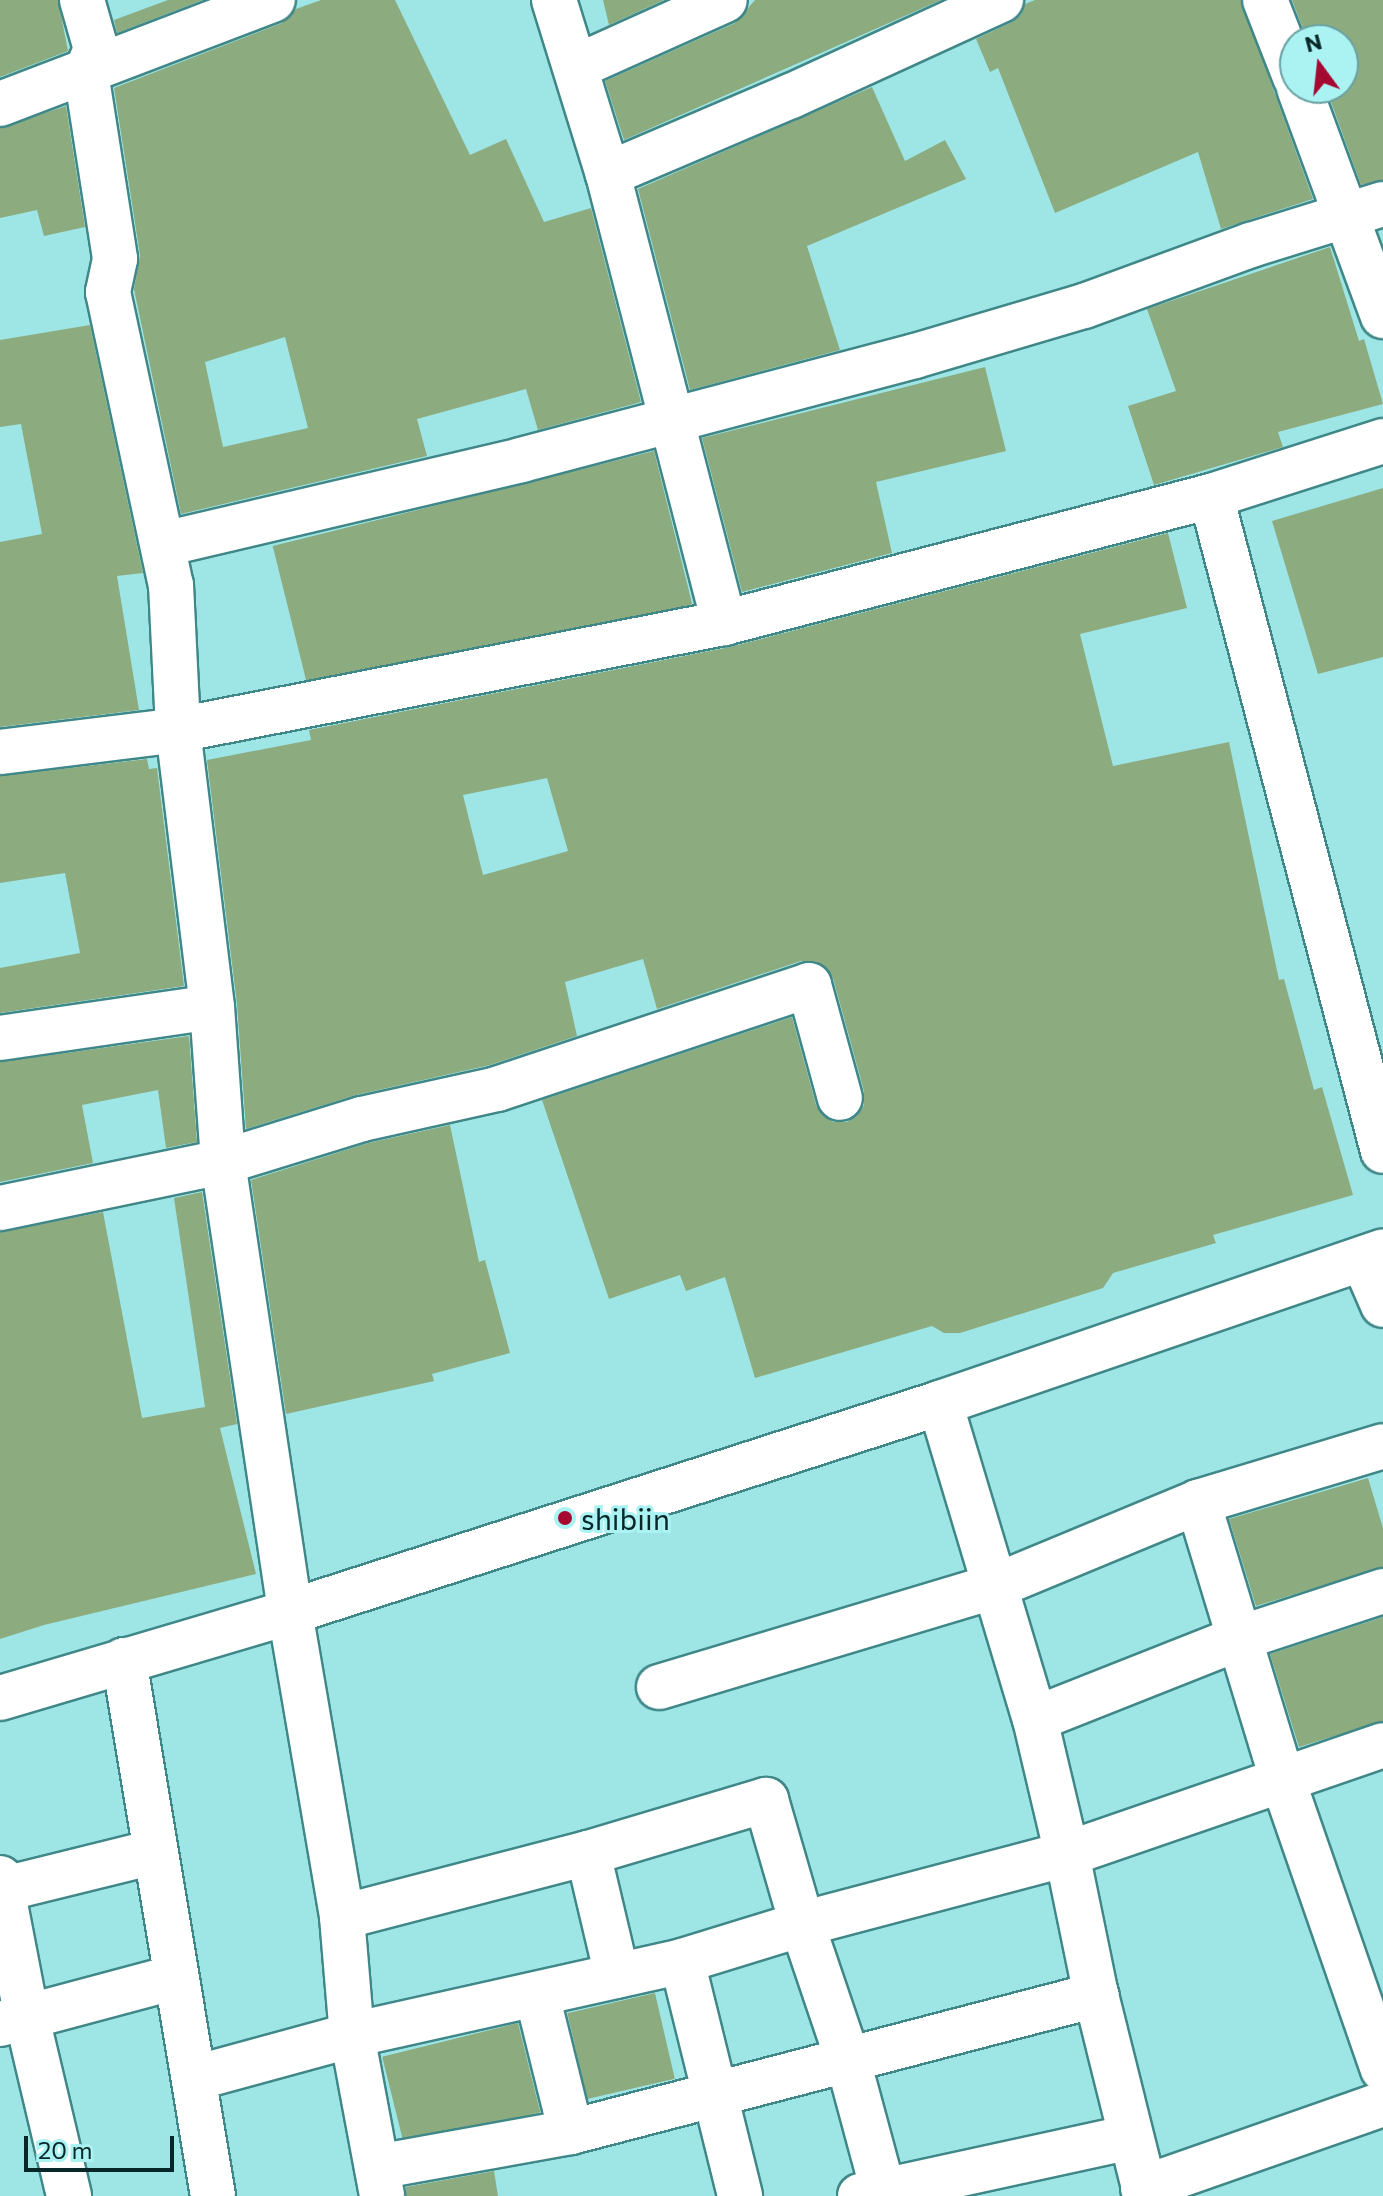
<!DOCTYPE html>
<style>
body{margin:0}
#map{position:relative;width:1383px;height:2196px;overflow:hidden;background:#9ee5e6;font-family:Commissioner,sans-serif}
div>[style]{position:absolute}
.building>*{inset:0;background:#8cac80;transform-origin:0 0}
.roads{filter:drop-shadow(2px 0 #408788) drop-shadow(-2px 0 #408788) drop-shadow(0 2px #408788) drop-shadow(0 -2px #408788)}
.minor>*{height:44px;margin:-22px;padding:0 22px;transform-origin:22px;border-radius:22px;background:#fff}
.tertiary>*{height:44px;margin:-22px;padding:0 22px;transform-origin:22px;border-radius:22px;background:#fff}
.primary>*{height:44px;margin:-22px;padding:0 22px;transform-origin:22px;border-radius:22px;background:#fff}
.dots>*{width:22px;height:22px;translate:-50% -50%;box-sizing:border-box;border:4px solid #abf2f3;border-radius:50%}
span{translate:-50% -50%;white-space:nowrap;text-align:center;line-height:1.15;-webkit-text-stroke:6px #abf2f3;paint-order:stroke}
.poi-label{font-size:30px;color:#082728}
.left{translate:0 -50%;text-align:left}
.north{position:absolute;left:1279px;top:24px;width:80px;height:80px;box-sizing:border-box;background:#abf2f3;border:2px solid #6aa1a2;border-radius:50%;rotate:345deg;font-size:22px;font-weight:700;line-height:32px;text-align:center;color:#082728}
.north::after{content:'';display:block;margin:auto;width:28px;height:36px;background:#a50931;clip-path:polygon(50% 0,100% 100%,50% 72%,0 100%)}
.scale{position:absolute;left:24px;top:2136px;width:150px;height:36px;box-sizing:border-box;border:4px solid #082728;border-top:0;padding-left:10px;font-size:24px;line-height:28px;white-space:nowrap;color:#082728;-webkit-text-stroke:6px #abf2f3;paint-order:stroke}
</style>
<div id="map">
<div class="building">
<i style="clip-path:polygon(0 0,58px 0,68px 51px,0 77px)"></i>
<i style="clip-path:polygon(168px 0,203px 0,117px 33px,114px 20px)"></i>
<i style="clip-path:polygon(evenodd,321px 0,395px 0,470px 155px,506px 139px,544px 222px,591px 208px,641px 402px,538px 430px,526px 389px,417px 419px,427px 456px,181px 514px,134px 289px,140px 255px,114px 88px,282px 23px,296px 9px,321px 0,285px 337px,308px 428px,223px 447px,205px 362px,285px 337px)"></i>
<i style="clip-path:polygon(603px 0,664px 0,609px 25px)"></i>
<i style="clip-path:polygon(755px 0,941px 0,624px 140px,605px 81px,735px 23px)"></i>
<i style="clip-path:polygon(1035px 0,1241px 0,1313px 199px,1221px 229px,1198px 152px,1055px 213px,998px 68px,990px 72px,976px 39px,1012px 22px,1021px 15px,1025px 4px)"></i>
<i style="clip-path:polygon(1292px 0,1383px 0,1383px 180px,1361px 185px,1326px 88px,1343px 88px,1343px 40px,1307px 40px)"></i>
<i style="clip-path:polygon(872px 87px,905px 161px,945px 140px,966px 179px,807px 246px,840px 350px,690px 390px,638px 189px)"></i>
<i style="clip-path:polygon(66px 106px,85px 227px,44px 236px,37px 210px,0 218px,0 128px)"></i>
<i style="clip-path:polygon(1330px 247px,1359px 341px,1364px 339px,1383px 404px,1278px 432px,1283px 447px,1154px 485px,1128px 406px,1176px 391px,1147px 309px)"></i>
<i style="clip-path:polygon(90px 325px,143px 573px,117px 576px,139px 710px,0 727px,0 542px,42px 534px,21px 424px,0 427px,0 340px)"></i>
<i style="clip-path:polygon(985px 367px,1006px 451px,876px 482px,892px 553px,742px 592px,702px 438px)"></i>
<i style="left:654px;top:451px;width:158px;height:393px;rotate:76deg"></i>
<i style="clip-path:polygon(1383px 488px,1383px 657px,1318px 674px,1272px 521px)"></i>
<i style="clip-path:polygon(evenodd,1168px 533px,1187px 608px,1080px 634px,1113px 766px,1229px 742px,1279px 980px,1284px 979px,1314px 1090px,1322px 1087px,1353px 1195px,1213px 1235px,1216px 1243px,1113px 1273px,1103px 1288px,960px 1333px,944px 1333px,932px 1326px,755px 1378px,725px 1277px,686px 1291px,680px 1275px,609px 1299px,542px 1100px,792px 1017px,816px 1105px,822px 1115px,833px 1122px,847px 1122px,857px 1116px,864px 1105px,864px 1091px,833px 978px,827px 968px,815px 961px,801px 961px,657px 1009px,643px 959px,565px 982px,577px 1036px,490px 1065px,356px 1095px,246px 1129px,237px 1004px,207px 760px,311px 740px,309px 730px,730px 647px,1168px 533px,547px 778px,568px 851px,483px 875px,463px 795px,547px 778px)"></i>
<i style="clip-path:polygon(147px 759px,149px 769px,157px 768px,184px 986px,0 1013px,0 968px,80px 953px,65px 873px,0 883px,0 776px)"></i>
<i style="clip-path:polygon(189px 1036px,197px 1142px,166px 1148px,158px 1090px,82px 1105px,93px 1163px,0 1182px,0 1062px)"></i>
<i style="clip-path:polygon(450px 1125px,479px 1262px,485px 1260px,510px 1353px,432px 1374px,434px 1381px,286px 1414px,251px 1180px,368px 1143px)"></i>
<i style="clip-path:polygon(202px 1192px,237px 1424px,220px 1428px,256px 1574px,44px 1625px,0 1639px,0 1232px,103px 1212px,142px 1418px,205px 1407px,174px 1198px)"></i>
<i style="clip-path:polygon(1368px 1478px,1383px 1528px,1383px 1567px,1256px 1606px,1229px 1519px)"></i>
<i style="clip-path:polygon(1383px 1617px,1383px 1721px,1299px 1747px,1270px 1654px)"></i>
<i style="left:655px;top:1993px;width:88px;height:90px;rotate:77deg"></i>
<i style="left:518px;top:2023px;width:92px;height:140px;rotate:76deg"></i>
<i style="clip-path:polygon(494px 2171px,498px 2196px,406px 2196px,406px 2187px)"></i>
</div>
<div class="roads">
<div class="minor">
<i style="left:82px;top:0;width:51px;rotate:74.1deg"></i>
<i style="left:96px;top:49px;width:26px;rotate:113deg"></i>
<i style="left:86px;top:73px;width:188px;rotate:81.1deg"></i>
<i style="left:115px;top:259px;width:34px;rotate:102deg"></i>
<i style="left:108px;top:292px;width:300px;rotate:77.9deg"></i>
<i style="left:171px;top:585px;width:145px;rotate:87.2deg"></i>
<i style="left:178px;top:730px;width:279px;rotate:83deg"></i>
<i style="left:212px;top:1007px;width:155px;rotate:85.9deg"></i>
<i style="left:223px;top:1162px;width:455px;rotate:81.5deg"></i>
<i style="left:290px;top:1612px;width:309px;rotate:80.3deg"></i>
<i style="left:342px;top:1917px;width:118px;rotate:85.2deg"></i>
<i style="left:352px;top:2035px;width:164px;rotate:79.4deg"></i>
<i style="left:554px;top:0;width:182px;rotate:72.8deg"></i>
<i style="left:608px;top:174px;width:464px;rotate:75.5deg"></i>
<i style="left:1265px;top:0;width:83px;rotate:68.7deg"></i>
<i style="left:576px;top:67px;width:163px;rotate:-24.2deg"></i>
<i style="left:1299px;top:88px;width:243px;rotate:69.8deg"></i>
<i style="left:608px;top:174px;width:199px;rotate:-23.1deg"></i>
<i style="left:791px;top:96px;width:231px;rotate:-24.6deg"></i>
<i style="left:1211px;top:496px;width:677px;rotate:75.29deg"></i>
<i style="left:164px;top:544px;width:367px;rotate:-13.2deg"></i>
<i style="left:521px;top:460px;width:407px;rotate:-14.8deg"></i>
<i style="left:915px;top:356px;width:176px;rotate:-16.5deg"></i>
<i style="left:1084px;top:306px;width:178px;rotate:-20.1deg"></i>
<i style="left:1251px;top:245px;width:138px;rotate:-17.3deg"></i>
<i style="left:0;top:752px;width:179px;rotate:-7deg"></i>
<i style="left:178px;top:730px;width:556px;rotate:-11.09deg"></i>
<i style="left:724px;top:623px;width:503px;rotate:-14.62deg"></i>
<i style="left:1211px;top:496px;width:181px;rotate:-17.7deg"></i>
<i style="left:0;top:1038px;width:214px;rotate:-8.3deg"></i>
<i style="left:0;top:1208px;width:228px;rotate:-11.7deg"></i>
<i style="left:223px;top:1162px;width:145px;rotate:-17.2deg"></i>
<i style="left:362px;top:1119px;width:138px;rotate:-12.5deg"></i>
<i style="left:497px;top:1089px;width:329px;rotate:-18.4deg"></i>
<i style="left:809px;top:985px;width:117px;rotate:74.7deg"></i>
<i style="left:1363px;top:1259px;width:50px;rotate:66.5deg"></i>
<i style="left:940px;top:1403px;width:330px;rotate:73.3deg"></i>
<i style="left:1035px;top:1719px;width:139px;rotate:76.7deg"></i>
<i style="left:1067px;top:1854px;width:144px;rotate:78.4deg"></i>
<i style="left:1096px;top:1995px;width:207px;rotate:76deg"></i>
<i style="left:1198px;top:1502px;width:288px;rotate:73.1deg"></i>
<i style="left:1282px;top:1778px;width:308px;rotate:70.9deg"></i>
<i style="left:124px;top:1660px;width:543px;rotate:80.57deg"></i>
<i style="left:659px;top:1687px;width:349px;rotate:-16.7deg"></i>
<i style="left:993px;top:1587px;width:222px;rotate:-22.5deg"></i>
<i style="left:1198px;top:1502px;width:193px;rotate:-16.8deg"></i>
<i style="left:1035px;top:1719px;width:217px;rotate:-21.6deg"></i>
<i style="left:1237px;top:1639px;width:154px;rotate:-18.2deg"></i>
<i style="left:588px;top:1853px;width:126px;rotate:76.7deg"></i>
<i style="left:0;top:1878px;width:143px;rotate:79.1deg"></i>
<i style="left:27px;top:2018px;width:183px;rotate:76.7deg"></i>
<i style="left:0;top:1890px;width:159px;rotate:-13.9deg"></i>
<i style="left:342px;top:1917px;width:254px;rotate:-14.6deg"></i>
<i style="left:588px;top:1853px;width:186px;rotate:-16.6deg"></i>
<i style="left:766px;top:1800px;width:129px;rotate:73.8deg"></i>
<i style="left:802px;top:1924px;width:140px;rotate:71.3deg"></i>
<i style="left:847px;top:2057px;width:138px;rotate:74.9deg"></i>
<i style="left:682px;top:1961px;width:242px;rotate:76.1deg"></i>
<i style="left:537px;top:1995px;width:141px;rotate:76.1deg"></i>
<i style="left:0;top:2024px;width:182px;rotate:-15deg"></i>
<i style="left:195px;top:2078px;width:163px;rotate:-15.3deg"></i>
<i style="left:352px;top:2035px;width:338px;rotate:-12.6deg"></i>
<i style="left:682px;top:1961px;width:126px;rotate:-17.1deg"></i>
<i style="left:802px;top:1924px;width:274px;rotate:-14.8deg"></i>
<i style="left:1067px;top:1854px;width:334px;rotate:-19deg"></i>
<i style="left:377px;top:2167px;width:197px;rotate:-10.2deg"></i>
<i style="left:571px;top:2132px;width:543px;rotate:-14.63deg"></i>
<i style="left:1143px;top:2188px;width:254px;rotate:-19.3deg"></i>
<i style="left:860px;top:2196px;width:276px;rotate:-12.3deg"></i>
</div>
<div class="tertiary">
<i style="left:0;top:104px;width:292px;rotate:-20.9deg"></i>
</div>
<div class="primary">
<i style="left:0;top:1698px;width:302px;rotate:-16.5deg"></i>
<i style="left:290px;top:1612px;width:683px;rotate:-17.82deg"></i>
<i style="left:940px;top:1403px;width:468px;rotate:-18.9deg"></i>
</div>
</div>
<div class="dots">
<i style="left:565px;top:1518px;background:#a50931"></i>
</div>
<div class="poi-label">
<span class="left" style="left:581px;top:1518px">shibiin</span>
</div>
<div class="north">N</div>
<div class="scale">20 m</div>
</div>
